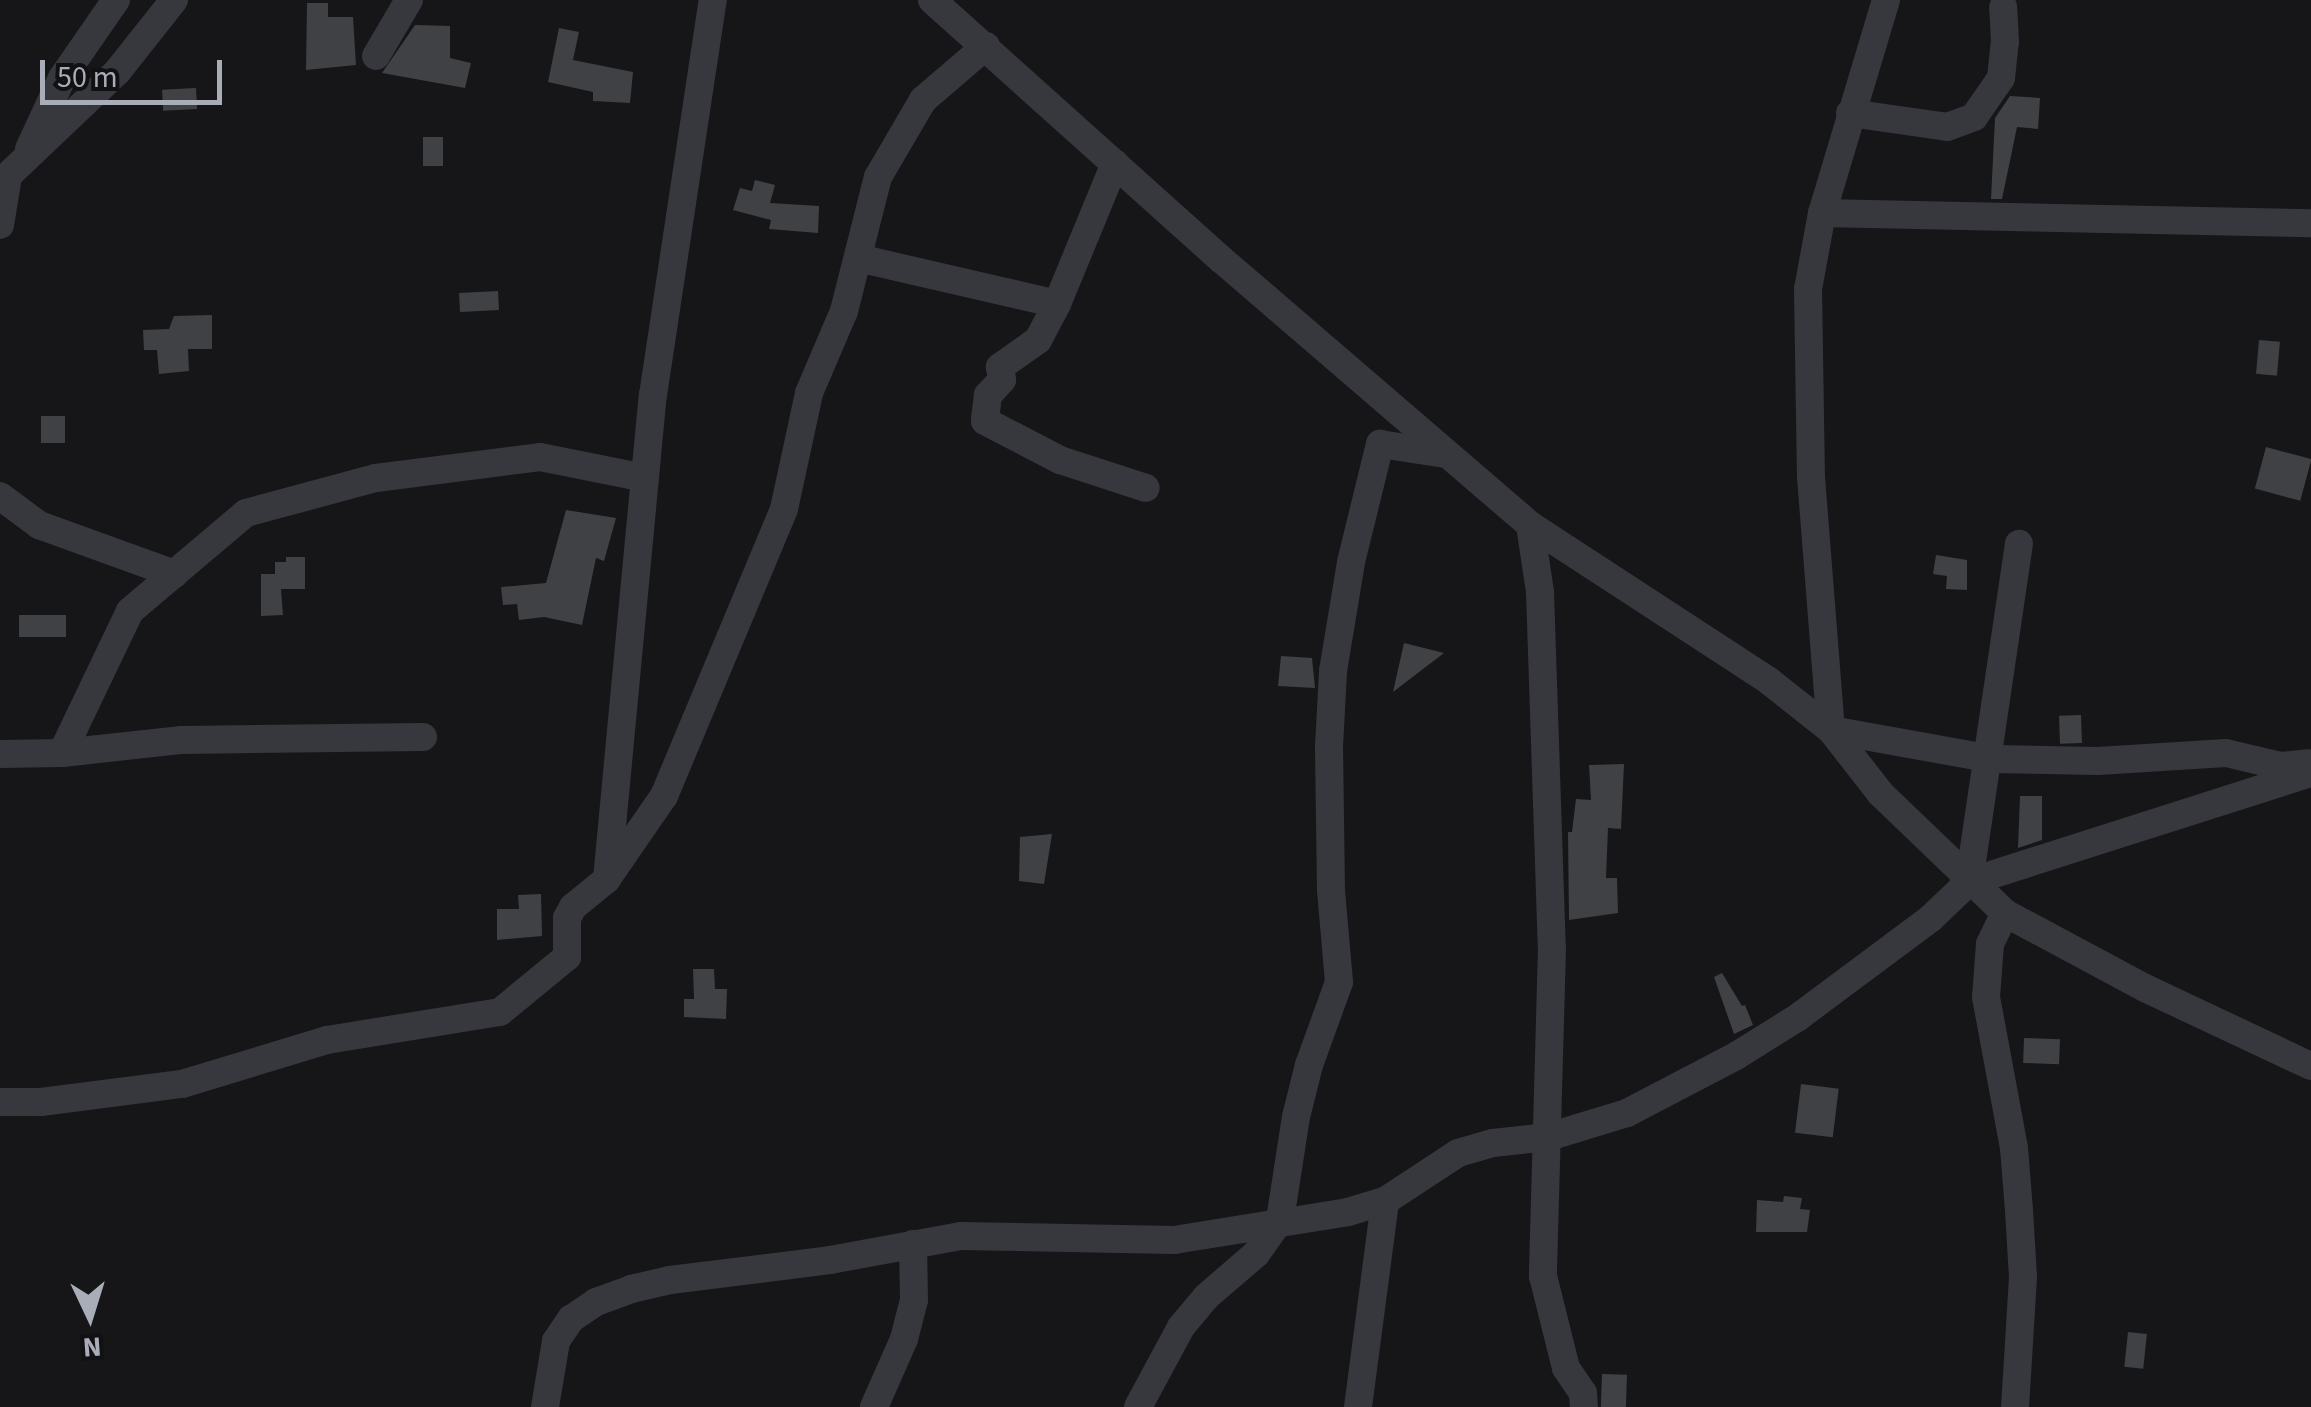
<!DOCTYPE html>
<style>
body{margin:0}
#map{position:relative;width:2311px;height:1407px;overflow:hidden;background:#161618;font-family:"Source Sans 3",sans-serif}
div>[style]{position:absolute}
.building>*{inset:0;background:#404145;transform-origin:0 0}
.minor>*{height:28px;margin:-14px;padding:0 14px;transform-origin:14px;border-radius:14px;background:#37383d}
span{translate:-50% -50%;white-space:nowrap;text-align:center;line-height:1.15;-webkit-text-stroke:9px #111113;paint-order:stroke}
.north{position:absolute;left:40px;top:1267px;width:100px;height:100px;-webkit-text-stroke:8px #111113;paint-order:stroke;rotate:176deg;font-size:28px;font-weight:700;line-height:40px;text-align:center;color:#a8adb8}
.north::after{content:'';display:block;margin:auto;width:35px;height:45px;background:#a8adb8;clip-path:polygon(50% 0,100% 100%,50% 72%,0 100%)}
.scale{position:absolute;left:40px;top:60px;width:182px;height:45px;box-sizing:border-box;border:5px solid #a8adb8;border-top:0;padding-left:12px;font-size:30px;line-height:35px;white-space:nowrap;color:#a8adb8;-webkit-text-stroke:8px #111113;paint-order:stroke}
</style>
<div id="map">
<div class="building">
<i style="clip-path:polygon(307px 3px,328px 3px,328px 17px,353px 17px,356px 65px,306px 70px)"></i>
<i style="clip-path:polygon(415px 25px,450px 26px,450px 58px,471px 63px,465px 88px,382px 73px)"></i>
<i style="clip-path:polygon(559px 28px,579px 32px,573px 60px,633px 72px,630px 103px,593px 101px,593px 92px,548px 82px)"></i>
<i style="left:196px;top:88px;width:21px;height:34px;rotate:87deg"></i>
<i style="clip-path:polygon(2010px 96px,2040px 98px,2038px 129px,2017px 127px,2002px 199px,1991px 199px,1995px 118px)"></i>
<i style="left:443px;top:137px;width:29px;height:20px;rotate:90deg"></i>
<i style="clip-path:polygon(755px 180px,775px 185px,770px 203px,819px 206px,818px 233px,769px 229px,771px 220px,733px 210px,740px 188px,752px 191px)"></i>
<i style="left:498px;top:291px;width:19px;height:39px;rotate:87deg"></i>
<i style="clip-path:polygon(212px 315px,212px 349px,188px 349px,189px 371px,159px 374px,157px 350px,144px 350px,143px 330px,169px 329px,174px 316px)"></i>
<i style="left:2259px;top:340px;width:21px;height:34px;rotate:5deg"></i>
<i style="left:41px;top:416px;width:24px;height:27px"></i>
<i style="left:2266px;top:447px;width:47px;height:43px;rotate:15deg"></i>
<i style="clip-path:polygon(566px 510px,616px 518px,604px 561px,596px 558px,582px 625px,544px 617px,519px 620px,517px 604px,503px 605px,501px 587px,546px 583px)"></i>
<i style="clip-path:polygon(1936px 555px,1967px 560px,1967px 590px,1946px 589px,1947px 576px,1933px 574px)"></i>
<i style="clip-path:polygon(286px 557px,305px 557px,305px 589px,281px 589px,283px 615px,261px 616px,261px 574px,275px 574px,275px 562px,286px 562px)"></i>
<i style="left:66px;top:615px;width:22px;height:47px;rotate:90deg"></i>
<i style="clip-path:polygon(1404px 643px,1444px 653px,1393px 692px)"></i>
<i style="clip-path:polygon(1281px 656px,1312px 658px,1315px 688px,1278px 686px)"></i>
<i style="left:2081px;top:715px;width:28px;height:22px;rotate:88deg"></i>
<i style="clip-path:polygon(1624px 764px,1621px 829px,1608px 828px,1606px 878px,1617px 878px,1618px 913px,1569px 920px,1568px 832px,1572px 832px,1576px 799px,1591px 800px,1589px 765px)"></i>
<i style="clip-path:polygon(2020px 796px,2042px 796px,2042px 840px,2018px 848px)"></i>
<i style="clip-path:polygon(1052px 834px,1044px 884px,1019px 881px,1020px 837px)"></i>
<i style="clip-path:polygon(541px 894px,542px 936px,497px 940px,497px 909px,519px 909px,518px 895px)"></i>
<i style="clip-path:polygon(693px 969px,714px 969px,715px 989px,727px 989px,726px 1019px,684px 1017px,684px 999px,694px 999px)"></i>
<i style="clip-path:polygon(1722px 973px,1742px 1006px,1745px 1005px,1753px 1025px,1734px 1034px,1714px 977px)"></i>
<i style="left:2024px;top:1038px;width:36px;height:25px;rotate:2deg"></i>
<i style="left:1801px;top:1084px;width:38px;height:49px;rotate:7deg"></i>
<i style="clip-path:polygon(1784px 1196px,1802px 1198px,1800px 1209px,1810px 1210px,1807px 1232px,1756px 1232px,1757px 1200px,1783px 1202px)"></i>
<i style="left:2128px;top:1332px;width:19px;height:35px;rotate:6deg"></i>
<i style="left:1602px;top:1374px;width:25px;height:33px;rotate:2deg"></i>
</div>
<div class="minor">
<i style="left:932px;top:0;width:389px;rotate:41.9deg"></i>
<i style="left:1222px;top:260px;width:406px;rotate:40.7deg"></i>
<i style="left:1530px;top:525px;width:285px;rotate:33.1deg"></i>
<i style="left:1769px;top:681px;width:79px;rotate:38.3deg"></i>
<i style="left:1831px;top:730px;width:81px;rotate:52deg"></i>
<i style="left:1881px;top:794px;width:172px;rotate:43.8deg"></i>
<i style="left:2005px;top:913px;width:159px;rotate:28.2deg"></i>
<i style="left:2145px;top:988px;width:183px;rotate:25.2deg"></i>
<i style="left:1886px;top:0;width:222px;rotate:106.7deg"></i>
<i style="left:1822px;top:213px;width:77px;rotate:100.4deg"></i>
<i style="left:1808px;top:289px;width:188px;rotate:89.1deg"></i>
<i style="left:1811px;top:477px;width:254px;rotate:85.5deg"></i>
<i style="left:1831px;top:730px;width:164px;rotate:10.2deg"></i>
<i style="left:1992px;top:759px;width:106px;rotate:1.1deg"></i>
<i style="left:2098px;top:761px;width:128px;rotate:-3.6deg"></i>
<i style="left:2226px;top:753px;width:57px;rotate:13.3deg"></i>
<i style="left:2281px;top:766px;width:27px;rotate:-6deg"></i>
<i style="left:376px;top:56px;width:65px;rotate:-59.5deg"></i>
<i style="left:1850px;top:113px;width:98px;rotate:8.2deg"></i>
<i style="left:1947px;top:127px;width:29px;rotate:-20deg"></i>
<i style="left:1974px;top:117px;width:47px;rotate:-55.3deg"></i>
<i style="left:2001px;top:78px;width:36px;rotate:-84deg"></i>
<i style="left:2005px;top:42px;width:35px;rotate:-93deg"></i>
<i style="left:29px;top:149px;width:78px;rotate:-65.1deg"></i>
<i style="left:62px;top:78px;width:95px;rotate:-55.3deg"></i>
<i style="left:0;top:183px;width:161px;rotate:-43.5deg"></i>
<i style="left:117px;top:72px;width:92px;rotate:-51.6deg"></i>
<i style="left:1822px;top:213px;width:489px;rotate:1.2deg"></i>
<i style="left:0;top:225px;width:50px;rotate:-80.7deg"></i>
<i style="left:858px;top:258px;width:204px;rotate:13deg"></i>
<i style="left:1057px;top:304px;width:152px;rotate:-67.6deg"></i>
<i style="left:1057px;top:304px;width:41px;rotate:117.8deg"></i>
<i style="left:1038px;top:340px;width:47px;rotate:144.6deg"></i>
<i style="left:1000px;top:367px;width:13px;rotate:81deg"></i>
<i style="left:1002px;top:380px;width:21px;rotate:133deg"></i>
<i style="left:988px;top:395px;width:26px;rotate:97deg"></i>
<i style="left:985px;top:421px;width:85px;rotate:27.5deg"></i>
<i style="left:1060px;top:460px;width:90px;rotate:18deg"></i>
<i style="left:0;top:496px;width:49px;rotate:36.6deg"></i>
<i style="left:39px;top:525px;width:144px;rotate:19.9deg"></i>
<i style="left:1530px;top:525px;width:68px;rotate:81.5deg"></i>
<i style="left:1540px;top:592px;width:356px;rotate:88.1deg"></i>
<i style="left:1552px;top:948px;width:328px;rotate:91.6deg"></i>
<i style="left:1543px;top:1276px;width:95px;rotate:76deg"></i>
<i style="left:1566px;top:1368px;width:30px;rotate:56deg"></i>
<i style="left:1583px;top:1393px;width:14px;rotate:86deg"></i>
<i style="left:62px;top:753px;width:121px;rotate:-6.2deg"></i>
<i style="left:182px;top:740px;width:241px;rotate:-0.7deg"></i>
<i style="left:0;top:754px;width:62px;rotate:-0.9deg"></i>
<i style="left:62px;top:753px;width:157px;rotate:-64.4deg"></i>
<i style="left:130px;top:611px;width:152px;rotate:-40.2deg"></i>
<i style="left:246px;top:513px;width:135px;rotate:-15.1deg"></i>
<i style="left:376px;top:478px;width:165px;rotate:-7.3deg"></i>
<i style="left:540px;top:457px;width:107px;rotate:11.3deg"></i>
<i style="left:607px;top:879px;width:486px;rotate:-84.6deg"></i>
<i style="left:653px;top:395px;width:400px;rotate:-81.4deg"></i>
<i style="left:1969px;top:882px;width:342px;rotate:-81.6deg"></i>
<i style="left:2005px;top:913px;width:34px;rotate:116deg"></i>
<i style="left:1990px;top:944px;width:53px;rotate:94.3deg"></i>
<i style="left:1986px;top:997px;width:154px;rotate:79.5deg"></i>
<i style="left:2014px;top:1148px;width:62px;rotate:85.4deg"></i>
<i style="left:2019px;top:1210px;width:67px;rotate:86.6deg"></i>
<i style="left:2023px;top:1277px;width:130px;rotate:93.5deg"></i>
<i style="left:0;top:1102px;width:41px"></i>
<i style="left:41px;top:1102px;width:142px;rotate:-7.3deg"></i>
<i style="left:182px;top:1084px;width:152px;rotate:-16.9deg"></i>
<i style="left:327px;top:1040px;width:175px;rotate:-9.2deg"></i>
<i style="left:500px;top:1012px;width:87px;rotate:-39.4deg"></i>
<i style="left:567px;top:957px;width:39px;rotate:-90deg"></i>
<i style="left:567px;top:918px;width:13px;rotate:-61deg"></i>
<i style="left:573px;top:907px;width:43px;rotate:-39.3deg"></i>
<i style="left:606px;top:880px;width:102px;rotate:-55.4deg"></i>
<i style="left:664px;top:796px;width:311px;rotate:-67.3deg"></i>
<i style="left:784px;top:509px;width:119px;rotate:-77.8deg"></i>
<i style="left:809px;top:393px;width:89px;rotate:-66.9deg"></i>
<i style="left:844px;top:311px;width:138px;rotate:-75.8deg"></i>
<i style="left:878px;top:177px;width:89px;rotate:-59.7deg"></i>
<i style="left:923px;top:100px;width:83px;rotate:-40.6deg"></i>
<i style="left:545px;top:1407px;width:67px;rotate:-80.5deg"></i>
<i style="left:556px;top:1341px;width:27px;rotate:-56deg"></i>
<i style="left:571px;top:1319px;width:30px;rotate:-34deg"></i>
<i style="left:596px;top:1302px;width:37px;rotate:-20deg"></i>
<i style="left:631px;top:1289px;width:40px;rotate:-13deg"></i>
<i style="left:670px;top:1280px;width:161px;rotate:-7.1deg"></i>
<i style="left:830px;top:1260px;width:133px;rotate:-10.4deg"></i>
<i style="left:961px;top:1236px;width:213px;rotate:1.1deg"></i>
<i style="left:1174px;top:1240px;width:176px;rotate:-9.1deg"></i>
<i style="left:1348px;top:1212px;width:39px;rotate:-17deg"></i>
<i style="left:1385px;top:1201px;width:87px;rotate:-33.3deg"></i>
<i style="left:1458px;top:1153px;width:36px;rotate:-16deg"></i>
<i style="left:1493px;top:1143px;width:55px;rotate:-6.2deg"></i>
<i style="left:1548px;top:1137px;width:83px;rotate:-16.9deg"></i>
<i style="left:1627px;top:1113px;width:123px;rotate:-27.6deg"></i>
<i style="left:1736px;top:1056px;width:72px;rotate:-31.9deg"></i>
<i style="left:1797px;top:1018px;width:167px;rotate:-36.7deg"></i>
<i style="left:1931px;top:918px;width:52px;rotate:-43.5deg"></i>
<i style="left:1969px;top:882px;width:359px;rotate:-17.7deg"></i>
<i style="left:874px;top:1407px;width:74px;rotate:-66.2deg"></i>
<i style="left:904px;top:1339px;width:40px;rotate:-75.6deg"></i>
<i style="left:914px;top:1300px;width:56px;rotate:-91deg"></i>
<i style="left:1138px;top:1407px;width:91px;rotate:-61.7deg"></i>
<i style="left:1181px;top:1327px;width:39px;rotate:-50deg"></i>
<i style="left:1206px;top:1297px;width:66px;rotate:-40.7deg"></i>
<i style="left:1256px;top:1254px;width:42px;rotate:-54.8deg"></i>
<i style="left:1280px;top:1220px;width:104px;rotate:-81.2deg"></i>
<i style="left:1296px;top:1117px;width:54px;rotate:-76deg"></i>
<i style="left:1309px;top:1065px;width:88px;rotate:-70.1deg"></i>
<i style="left:1339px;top:982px;width:92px;rotate:-95deg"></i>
<i style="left:1331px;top:890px;width:144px;rotate:-90.8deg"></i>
<i style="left:1329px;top:746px;width:75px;rotate:-86.9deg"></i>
<i style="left:1333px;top:671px;width:110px;rotate:-80.6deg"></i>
<i style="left:1351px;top:562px;width:122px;rotate:-76.2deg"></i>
<i style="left:1380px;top:444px;width:66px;rotate:8.7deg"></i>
<i style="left:1358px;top:1407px;width:208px;rotate:-82.5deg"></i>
</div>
<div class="north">N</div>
<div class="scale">50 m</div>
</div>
